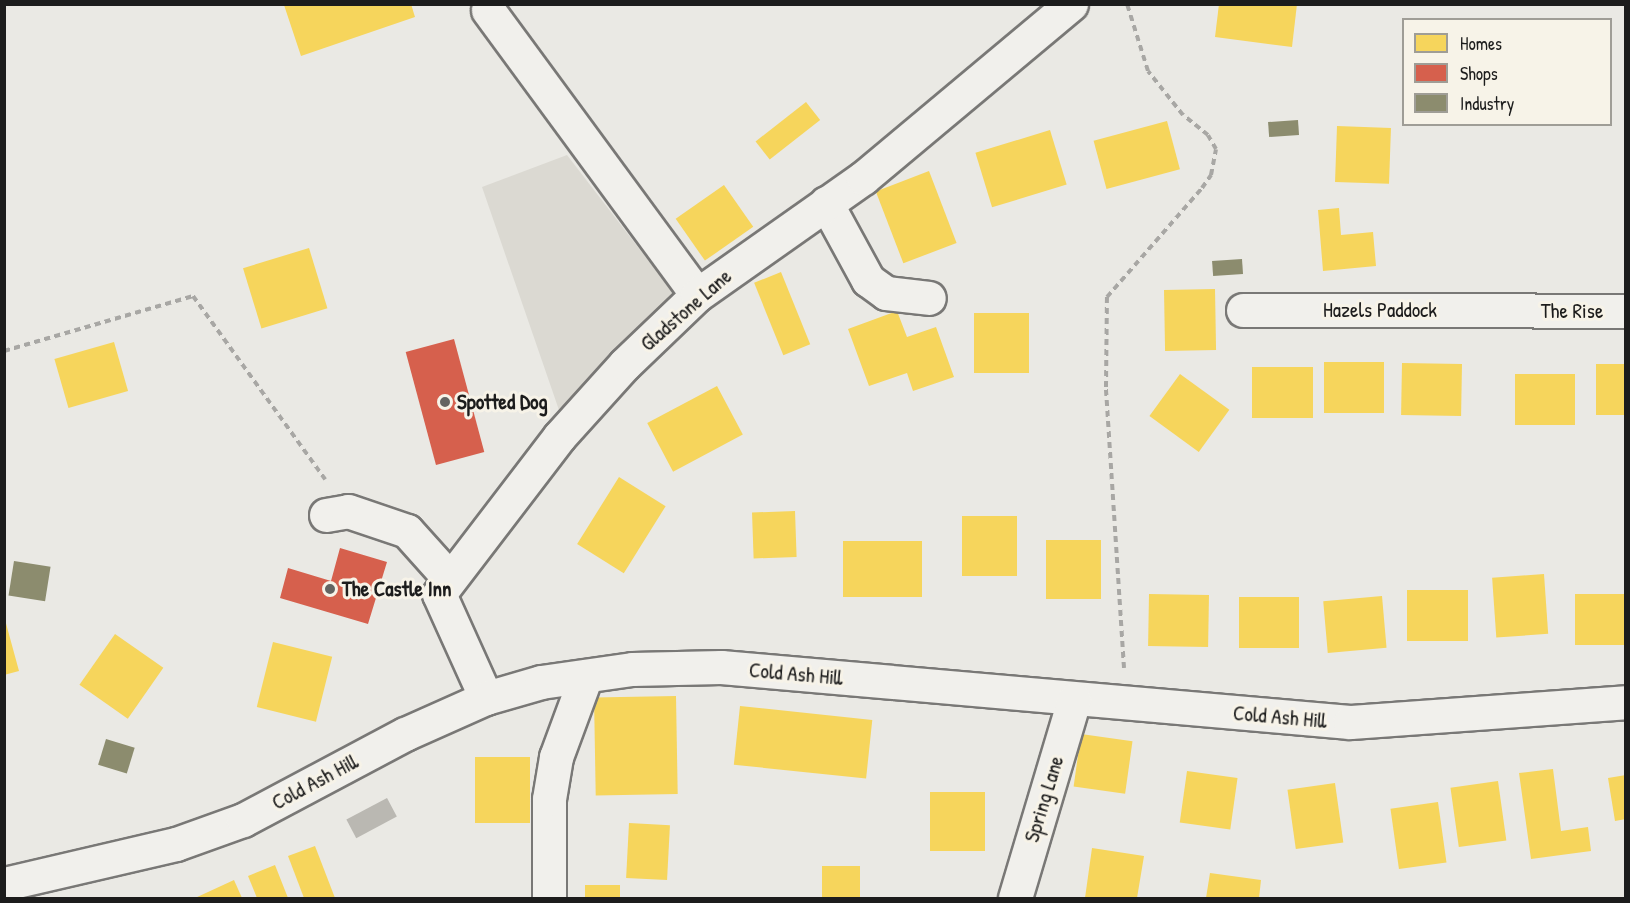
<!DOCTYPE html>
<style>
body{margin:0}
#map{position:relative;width:1630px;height:903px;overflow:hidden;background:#eae9e4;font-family:"Patrick Hand",sans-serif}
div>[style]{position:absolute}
.built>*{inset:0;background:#dbd9d2}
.water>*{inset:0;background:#bab8b2;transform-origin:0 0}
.homes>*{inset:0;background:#f6d55c;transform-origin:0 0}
.shops>*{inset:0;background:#d6604d;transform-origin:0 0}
.industry>*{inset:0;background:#8c8c6e;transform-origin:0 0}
.path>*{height:4px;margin-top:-2px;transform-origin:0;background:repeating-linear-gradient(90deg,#a8a7a4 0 6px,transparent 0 10.5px)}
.roads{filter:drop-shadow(2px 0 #797876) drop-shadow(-2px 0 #797876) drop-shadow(0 2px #797876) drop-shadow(0 -2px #797876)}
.minor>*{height:33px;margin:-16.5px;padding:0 16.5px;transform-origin:16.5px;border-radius:16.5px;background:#f1f0ec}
.dots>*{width:16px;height:16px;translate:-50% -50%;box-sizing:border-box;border:3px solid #f7f3e8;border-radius:50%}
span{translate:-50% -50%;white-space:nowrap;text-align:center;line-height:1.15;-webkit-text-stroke:6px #f7f3e8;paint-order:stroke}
.street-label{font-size:21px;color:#1c1c1c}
.poi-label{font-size:21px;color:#1c1c1c;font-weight:700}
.left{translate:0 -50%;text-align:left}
.frame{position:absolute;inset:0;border:6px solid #1c1c1c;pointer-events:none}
.legend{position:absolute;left:1402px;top:18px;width:210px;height:108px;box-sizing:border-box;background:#f7f3e8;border:2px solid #9f9d96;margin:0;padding:8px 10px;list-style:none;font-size:18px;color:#1c1c1c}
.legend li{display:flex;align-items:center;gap:12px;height:30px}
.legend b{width:30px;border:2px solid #9f9d96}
</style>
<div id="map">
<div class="built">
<i style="clip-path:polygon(567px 155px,678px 299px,560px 413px,482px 187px)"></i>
</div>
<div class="water">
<i style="left:387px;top:798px;width:21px;height:46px;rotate:62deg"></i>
</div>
<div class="homes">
<i style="clip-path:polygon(411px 4px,415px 17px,301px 56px,284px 5px)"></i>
<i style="clip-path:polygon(1219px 4px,1297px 4px,1292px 47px,1215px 37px)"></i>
<i style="left:806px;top:102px;width:23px;height:64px;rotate:52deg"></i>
<i style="left:1167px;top:121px;width:50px;height:76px;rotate:75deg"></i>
<i style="left:1337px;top:126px;width:54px;height:56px;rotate:2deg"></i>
<i style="left:1050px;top:130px;width:57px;height:78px;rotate:73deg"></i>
<i style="left:929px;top:171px;width:77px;height:57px;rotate:69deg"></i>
<i style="left:724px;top:185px;width:51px;height:59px;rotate:55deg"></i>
<i style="clip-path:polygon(1339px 208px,1341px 235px,1373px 232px,1376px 266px,1323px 271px,1318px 210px)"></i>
<i style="left:309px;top:248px;width:63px;height:69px;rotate:73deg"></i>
<i style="left:781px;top:272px;width:78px;height:29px;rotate:68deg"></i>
<i style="left:1215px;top:289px;width:61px;height:51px;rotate:89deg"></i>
<i style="clip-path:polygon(897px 311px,907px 337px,936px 327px,954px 377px,913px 391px,907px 373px,869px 386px,848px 329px)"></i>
<i style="left:974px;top:313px;width:55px;height:60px"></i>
<i style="left:114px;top:342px;width:51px;height:62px;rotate:74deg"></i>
<i style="left:1324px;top:362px;width:60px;height:51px"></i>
<i style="left:1402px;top:363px;width:60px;height:52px;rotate:1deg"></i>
<i style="left:1626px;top:364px;width:51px;height:30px;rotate:90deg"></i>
<i style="left:1252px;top:367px;width:61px;height:51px"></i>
<i style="left:1180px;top:374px;width:61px;height:52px;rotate:36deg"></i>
<i style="left:1515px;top:374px;width:60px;height:51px"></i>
<i style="left:717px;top:386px;width:55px;height:79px;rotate:62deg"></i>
<i style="left:619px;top:477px;width:55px;height:79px;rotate:32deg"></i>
<i style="left:795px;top:511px;width:46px;height:43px;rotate:88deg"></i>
<i style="left:962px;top:516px;width:55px;height:60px"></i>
<i style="left:1046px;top:540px;width:55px;height:59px"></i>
<i style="left:843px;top:541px;width:79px;height:56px"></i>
<i style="left:1544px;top:574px;width:60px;height:52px;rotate:86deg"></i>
<i style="left:1407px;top:590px;width:61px;height:51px"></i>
<i style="left:1149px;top:594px;width:60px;height:52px;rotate:1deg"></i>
<i style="left:1575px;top:594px;width:51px;height:51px"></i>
<i style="left:1382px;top:596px;width:52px;height:59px;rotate:85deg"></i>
<i style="left:1239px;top:597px;width:60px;height:51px"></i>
<i style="clip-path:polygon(4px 616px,19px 671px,4px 675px)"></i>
<i style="left:115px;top:634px;width:59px;height:62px;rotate:35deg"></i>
<i style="left:273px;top:642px;width:61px;height:67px;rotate:14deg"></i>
<i style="left:676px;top:696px;width:98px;height:82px;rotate:89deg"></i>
<i style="left:740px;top:706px;width:133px;height:59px;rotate:6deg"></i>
<i style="left:1081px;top:734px;width:52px;height:53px;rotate:8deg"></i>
<i style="left:475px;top:757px;width:55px;height:66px"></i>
<i style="clip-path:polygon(1553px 769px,1561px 831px,1588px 827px,1591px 851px,1531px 859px,1519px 773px)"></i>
<i style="left:1187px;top:771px;width:51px;height:52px;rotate:8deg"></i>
<i style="clip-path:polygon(1626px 775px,1626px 819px,1615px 821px,1608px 778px)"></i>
<i style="left:1498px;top:781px;width:60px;height:48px;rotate:82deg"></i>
<i style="left:1335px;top:783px;width:60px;height:48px;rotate:82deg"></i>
<i style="left:930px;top:792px;width:55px;height:59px"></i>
<i style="left:1438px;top:802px;width:61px;height:48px;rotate:82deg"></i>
<i style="left:629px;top:823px;width:41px;height:55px;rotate:3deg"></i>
<i style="clip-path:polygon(315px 846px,335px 898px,304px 898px,288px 856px)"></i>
<i style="clip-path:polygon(1092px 848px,1144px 856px,1137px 898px,1085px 898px)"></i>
<i style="clip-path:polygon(275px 865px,288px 898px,257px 898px,248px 876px)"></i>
<i style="left:822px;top:866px;width:38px;height:32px"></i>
<i style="clip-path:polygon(1210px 873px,1261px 880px,1259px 898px,1206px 898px)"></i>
<i style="clip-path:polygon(234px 880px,242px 898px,195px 898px)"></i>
<i style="left:620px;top:885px;width:13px;height:35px;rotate:90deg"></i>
</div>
<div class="shops">
<i style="left:454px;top:339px;width:117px;height:50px;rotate:75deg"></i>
<i style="clip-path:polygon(340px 548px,387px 562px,368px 624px,280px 598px,288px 568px,331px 581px)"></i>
</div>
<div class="industry">
<i style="left:1298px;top:120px;width:15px;height:30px;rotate:86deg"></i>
<i style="left:1242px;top:259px;width:15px;height:30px;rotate:86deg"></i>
<i style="left:14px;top:561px;width:37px;height:35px;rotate:9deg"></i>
<i style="left:106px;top:739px;width:30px;height:27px;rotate:17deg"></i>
</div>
<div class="path">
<i style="left:4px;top:351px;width:197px;rotate:-16.2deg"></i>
<i style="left:193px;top:296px;width:226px;rotate:54.2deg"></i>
<i style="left:1124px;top:668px;width:282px;rotate:-93.7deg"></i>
<i style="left:1106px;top:387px;width:90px;rotate:-89.4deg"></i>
<i style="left:1107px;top:297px;width:145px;rotate:-48.9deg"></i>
<i style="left:1202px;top:188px;width:16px;rotate:-55deg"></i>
<i style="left:1211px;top:175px;width:26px;rotate:-79deg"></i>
<i style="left:1216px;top:149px;width:16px;rotate:-120deg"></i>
<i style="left:1208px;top:135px;width:32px;rotate:-141deg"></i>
<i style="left:1183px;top:115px;width:56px;rotate:-128.5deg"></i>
<i style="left:1148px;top:71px;width:70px;rotate:-107.4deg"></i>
</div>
<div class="roads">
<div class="minor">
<i style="left:488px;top:10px;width:353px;rotate:53.7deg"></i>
<i style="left:826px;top:203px;width:88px;rotate:61.4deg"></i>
<i style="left:868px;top:280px;width:22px;rotate:36deg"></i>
<i style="left:886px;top:293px;width:43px;rotate:6.6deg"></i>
<i style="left:1243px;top:310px;width:383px;rotate:0.1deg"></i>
<i style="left:326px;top:515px;width:22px;rotate:-10deg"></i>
<i style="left:348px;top:511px;width:62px;rotate:18.7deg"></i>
<i style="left:407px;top:531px;width:64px;rotate:48.1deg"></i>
<i style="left:486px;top:698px;width:114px;rotate:-114.3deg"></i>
<i style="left:439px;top:594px;width:198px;rotate:-52.6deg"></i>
<i style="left:559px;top:437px;width:98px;rotate:-47.9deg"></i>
<i style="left:625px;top:364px;width:100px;rotate:-43.8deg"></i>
<i style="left:697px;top:295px;width:203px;rotate:-35.2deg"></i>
<i style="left:863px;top:178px;width:271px;rotate:-39.9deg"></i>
<i style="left:4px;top:884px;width:177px;rotate:-13.1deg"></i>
<i style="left:176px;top:844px;width:71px;rotate:-19.7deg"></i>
<i style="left:243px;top:820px;width:183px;rotate:-28deg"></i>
<i style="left:405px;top:734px;width:89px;rotate:-24deg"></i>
<i style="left:486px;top:698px;width:57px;rotate:-16.2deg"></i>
<i style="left:541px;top:682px;width:92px;rotate:-8.1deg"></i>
<i style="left:632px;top:669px;width:89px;rotate:-1.3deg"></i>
<i style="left:721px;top:667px;width:631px;rotate:5deg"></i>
<i style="left:1350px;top:722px;width:277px;rotate:-4.1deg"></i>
<i style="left:549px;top:898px;width:99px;rotate:-90deg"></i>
<i style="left:549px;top:799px;width:43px;rotate:-80.5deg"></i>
<i style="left:556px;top:757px;width:86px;rotate:-69.7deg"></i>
<i style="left:1015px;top:898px;width:207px;rotate:-73.4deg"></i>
</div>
</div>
<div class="dots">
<i style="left:445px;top:402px;background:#646462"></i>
<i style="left:330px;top:589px;background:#646462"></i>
</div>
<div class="street-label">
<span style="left:686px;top:310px;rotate:-41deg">Gladstone Lane</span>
<span style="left:1380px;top:310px">Hazels Paddock</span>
<span style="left:1572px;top:311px">The Rise</span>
<span style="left:796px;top:674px;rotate:5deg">Cold Ash Hill</span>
<span style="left:1280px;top:717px;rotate:5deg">Cold Ash Hill</span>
<span style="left:315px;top:782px;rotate:-28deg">Cold Ash Hill</span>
<span style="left:1044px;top:799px;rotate:-73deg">Spring Lane</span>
</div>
<div class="poi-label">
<span class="left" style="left:457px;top:402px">Spotted Dog</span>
<span class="left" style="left:342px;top:589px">The Castle Inn</span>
</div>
<div class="frame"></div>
<ul class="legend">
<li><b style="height:16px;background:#f6d55c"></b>Homes</li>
<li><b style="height:16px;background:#d6604d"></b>Shops</li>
<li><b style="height:16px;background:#8c8c6e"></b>Industry</li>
</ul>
</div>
